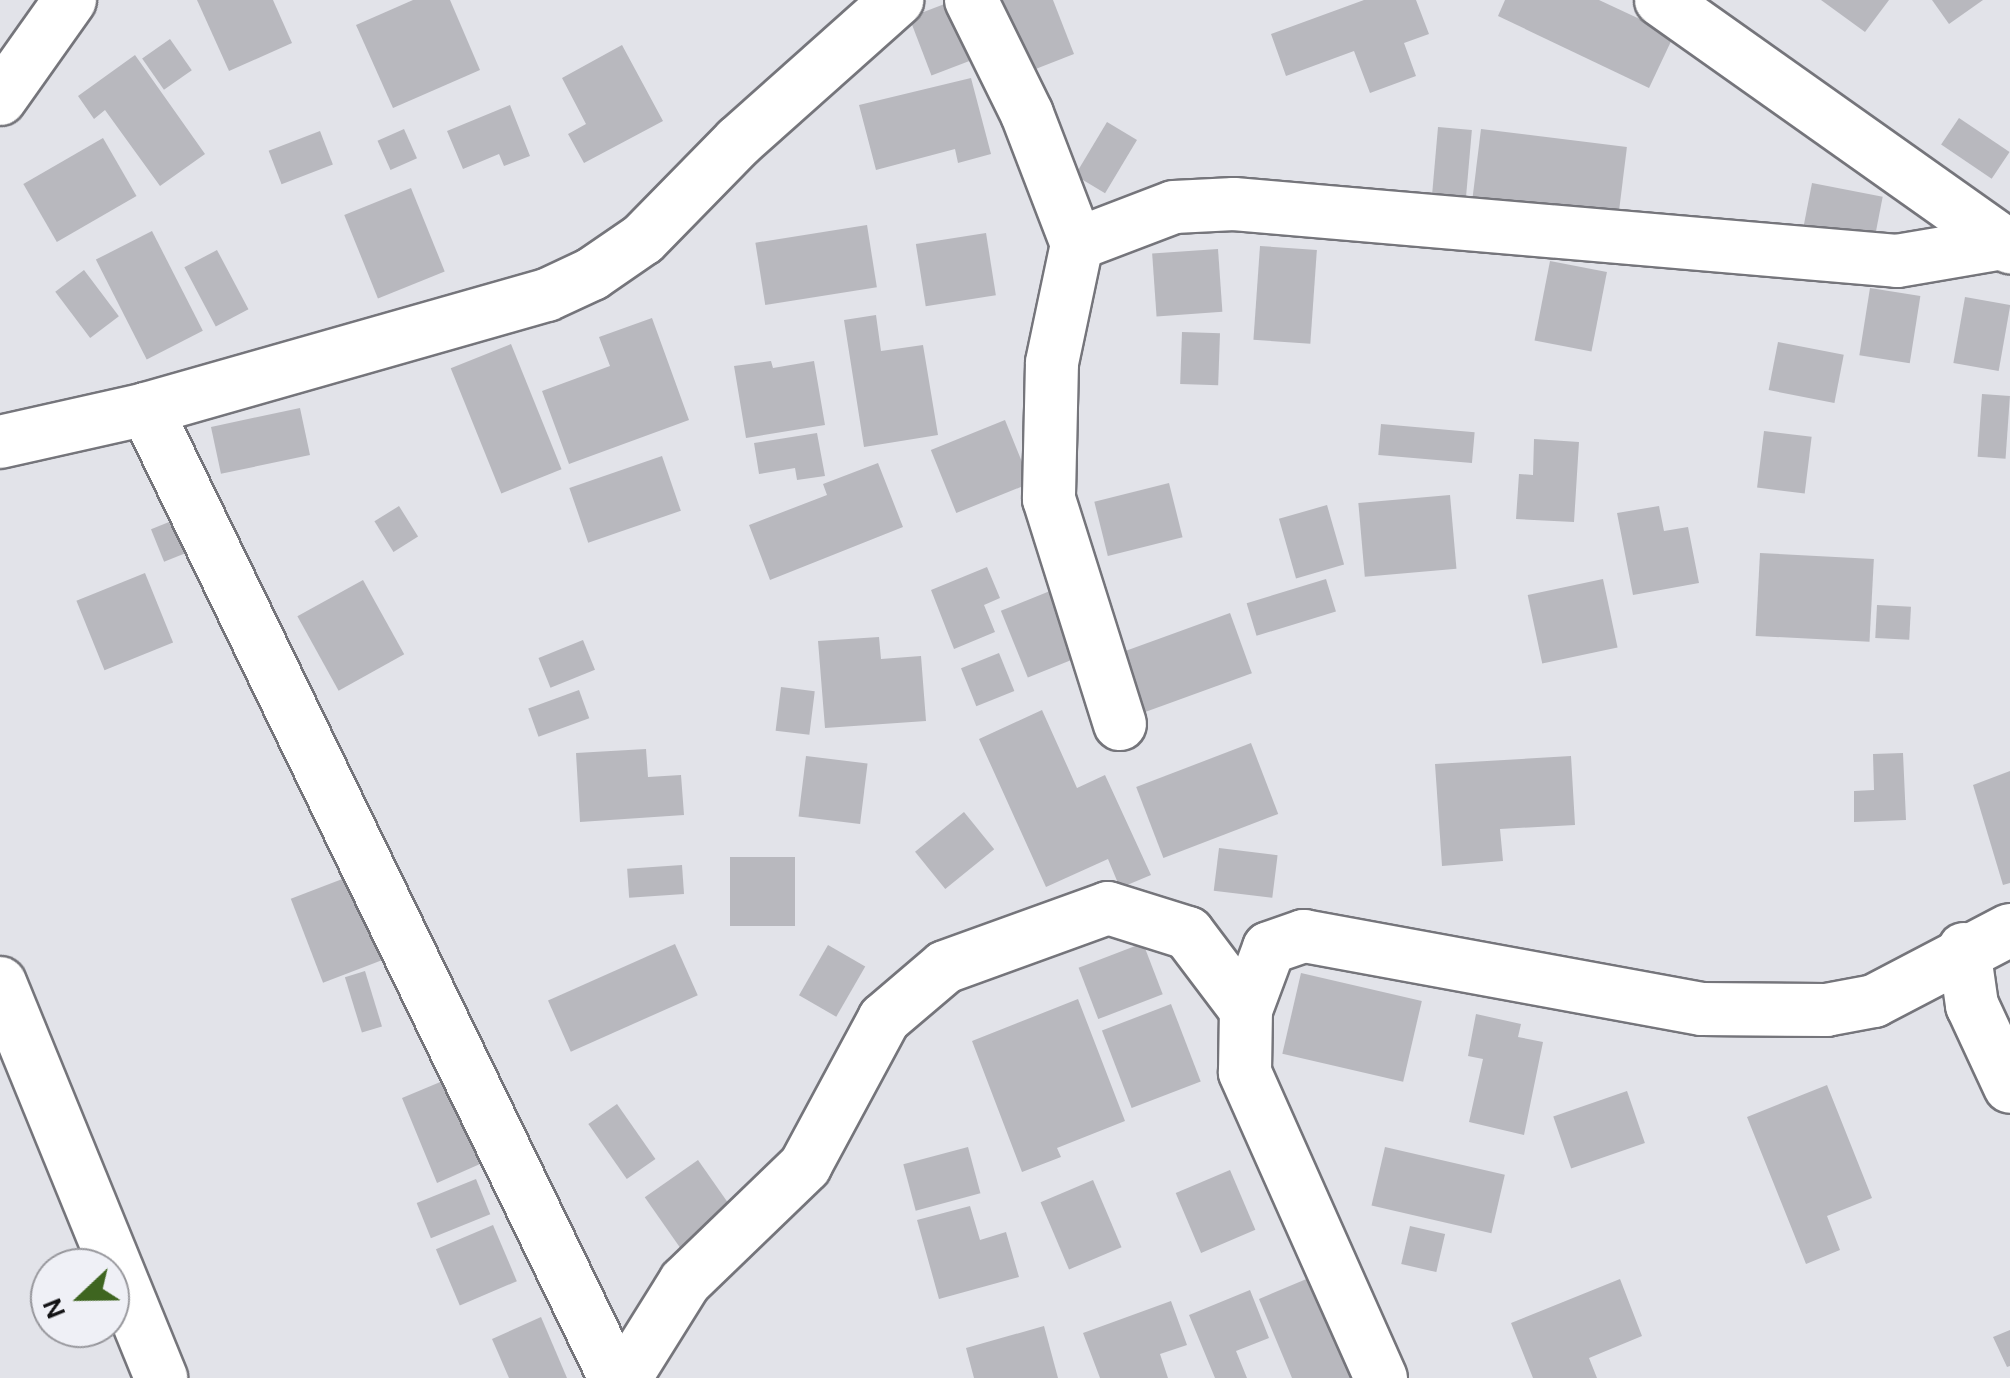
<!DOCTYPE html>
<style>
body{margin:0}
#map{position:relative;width:2010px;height:1378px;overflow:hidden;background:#e2e3e9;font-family:Karla,sans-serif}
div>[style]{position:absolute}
.building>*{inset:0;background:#b8b8be;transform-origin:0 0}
.roads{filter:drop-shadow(2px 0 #75757b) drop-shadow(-2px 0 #75757b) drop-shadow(0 2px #75757b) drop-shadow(0 -2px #75757b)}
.street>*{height:52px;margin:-26px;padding:0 26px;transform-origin:26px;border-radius:26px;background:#fff}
span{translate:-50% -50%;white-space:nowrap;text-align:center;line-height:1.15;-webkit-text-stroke:8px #eff0f6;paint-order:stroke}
.north{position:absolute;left:30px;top:1248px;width:100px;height:100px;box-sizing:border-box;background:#eff0f6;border:2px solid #97979c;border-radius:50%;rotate:248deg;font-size:28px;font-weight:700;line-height:40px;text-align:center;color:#121214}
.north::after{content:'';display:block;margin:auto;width:35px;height:45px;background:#3e6520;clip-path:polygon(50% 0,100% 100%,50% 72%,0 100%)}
</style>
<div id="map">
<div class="building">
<i style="clip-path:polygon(197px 0,273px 0,292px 43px,229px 71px)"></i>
<i style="clip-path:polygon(413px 0,450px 0,480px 70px,393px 108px,356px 25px)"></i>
<i style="left:955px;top:0;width:62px;height:49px;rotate:69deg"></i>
<i style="clip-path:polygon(998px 0,1053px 0,1074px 54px,1028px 72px)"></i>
<i style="clip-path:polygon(1364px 0,1416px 0,1429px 34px,1404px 43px,1416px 76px,1370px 93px,1354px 51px,1286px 76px,1271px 34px)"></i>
<i style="clip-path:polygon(1505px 0,1599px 0,1674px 35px,1649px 88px,1498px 16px)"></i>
<i style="clip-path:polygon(1821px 0,1889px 0,1865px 32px)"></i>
<i style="clip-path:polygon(1932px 0,1983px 0,1949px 24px)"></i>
<i style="left:170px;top:39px;width:38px;height:34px;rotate:55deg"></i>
<i style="clip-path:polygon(622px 45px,663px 121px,584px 163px,568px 134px,586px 124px,562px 78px)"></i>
<i style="clip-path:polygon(135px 55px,205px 154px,160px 186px,105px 110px,94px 119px,78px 96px)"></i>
<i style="clip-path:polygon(971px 78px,991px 154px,958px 163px,955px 149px,876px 170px,859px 105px)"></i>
<i style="clip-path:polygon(510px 105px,530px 156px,504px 166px,499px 154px,463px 169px,447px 131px)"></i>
<i style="left:1959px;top:118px;width:61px;height:32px;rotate:34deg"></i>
<i style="left:1107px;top:122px;width:35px;height:62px;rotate:31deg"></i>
<i style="left:1438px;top:127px;width:34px;height:72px;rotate:5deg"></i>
<i style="left:404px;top:129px;width:32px;height:29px;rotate:66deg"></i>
<i style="left:1481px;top:129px;width:147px;height:75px;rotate:7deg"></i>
<i style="left:320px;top:131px;width:36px;height:55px;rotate:69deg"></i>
<i style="left:103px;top:138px;width:67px;height:92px;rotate:60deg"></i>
<i style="left:1812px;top:183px;width:72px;height:46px;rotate:11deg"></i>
<i style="left:411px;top:188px;width:90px;height:72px;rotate:68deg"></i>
<i style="left:867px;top:225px;width:63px;height:113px;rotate:81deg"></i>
<i style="left:152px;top:231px;width:112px;height:63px;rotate:63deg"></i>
<i style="left:986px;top:233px;width:63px;height:71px;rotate:81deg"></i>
<i style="left:1260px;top:246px;width:57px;height:94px;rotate:4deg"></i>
<i style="left:1218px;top:249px;width:63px;height:66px;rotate:86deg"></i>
<i style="left:217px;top:250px;width:67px;height:37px;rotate:62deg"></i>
<i style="left:1550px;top:261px;width:58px;height:81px;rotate:11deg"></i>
<i style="left:84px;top:270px;width:58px;height:36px;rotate:53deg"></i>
<i style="left:1870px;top:288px;width:51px;height:68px;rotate:9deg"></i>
<i style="left:1965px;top:297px;width:46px;height:67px;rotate:10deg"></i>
<i style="clip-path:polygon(876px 315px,881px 351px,923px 345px,938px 435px,864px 447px,844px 320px)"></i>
<i style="clip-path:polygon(652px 318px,689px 420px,569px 464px,542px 391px,610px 366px,599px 337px)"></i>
<i style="left:1182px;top:332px;width:38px;height:52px;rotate:2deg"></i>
<i style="left:1778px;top:342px;width:67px;height:49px;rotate:11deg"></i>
<i style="left:511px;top:344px;width:135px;height:65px;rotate:68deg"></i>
<i style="clip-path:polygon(771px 361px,773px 368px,814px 361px,825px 425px,746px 438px,734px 366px)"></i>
<i style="left:1982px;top:394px;width:28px;height:63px;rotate:4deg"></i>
<i style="left:300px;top:408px;width:48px;height:91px;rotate:78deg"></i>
<i style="left:1005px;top:420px;width:68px;height:80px;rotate:68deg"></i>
<i style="left:1381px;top:424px;width:94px;height:31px;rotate:5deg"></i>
<i style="left:1764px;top:431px;width:48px;height:57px;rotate:7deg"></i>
<i style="clip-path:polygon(817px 433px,825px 476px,797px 480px,795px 468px,759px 474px,754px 443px)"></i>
<i style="clip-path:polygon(1534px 439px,1579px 442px,1574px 522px,1516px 519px,1519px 474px,1533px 475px)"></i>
<i style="left:662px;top:456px;width:58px;height:98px;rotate:71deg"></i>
<i style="clip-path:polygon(878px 463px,903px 527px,770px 580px,749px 525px,827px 495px,823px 484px)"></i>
<i style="left:1169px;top:483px;width:56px;height:77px;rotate:76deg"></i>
<i style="left:1450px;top:495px;width:74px;height:92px;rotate:85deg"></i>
<i style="left:1327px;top:505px;width:62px;height:50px;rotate:74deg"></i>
<i style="left:399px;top:506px;width:36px;height:29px;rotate:58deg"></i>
<i style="clip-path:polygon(1659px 506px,1664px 531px,1688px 527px,1699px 583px,1633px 595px,1617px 513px)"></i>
<i style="left:189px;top:514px;width:35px;height:41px;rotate:68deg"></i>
<i style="left:1760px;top:553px;width:114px;height:83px;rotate:3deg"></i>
<i style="clip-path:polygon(987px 567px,1000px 598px,984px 605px,995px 632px,954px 649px,931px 590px)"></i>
<i style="left:145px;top:573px;width:75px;height:74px;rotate:68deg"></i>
<i style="left:1326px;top:579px;width:34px;height:83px;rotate:73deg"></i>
<i style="left:1603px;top:579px;width:70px;height:77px;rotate:78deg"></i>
<i style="left:363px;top:580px;width:85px;height:75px;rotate:61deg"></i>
<i style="left:1050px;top:591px;width:72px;height:53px;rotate:68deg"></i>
<i style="left:1877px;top:605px;width:34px;height:33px;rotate:3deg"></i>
<i style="left:1230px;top:613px;width:64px;height:115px;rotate:70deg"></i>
<i style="clip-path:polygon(879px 637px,881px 659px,921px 656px,926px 721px,825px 728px,818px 641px)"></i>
<i style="left:583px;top:640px;width:32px;height:48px;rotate:68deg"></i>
<i style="left:999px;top:653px;width:41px;height:41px;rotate:68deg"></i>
<i style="left:781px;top:687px;width:34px;height:44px;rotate:7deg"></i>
<i style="left:579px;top:690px;width:30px;height:54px;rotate:70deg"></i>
<i style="clip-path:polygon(1042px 710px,1077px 788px,1105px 775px,1151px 875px,1120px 888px,1108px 859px,1046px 887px,979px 739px)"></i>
<i style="left:1251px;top:743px;width:76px;height:123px;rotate:69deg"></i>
<i style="clip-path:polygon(646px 749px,648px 777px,681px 775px,684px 815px,580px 822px,576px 753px)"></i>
<i style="clip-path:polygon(1903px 753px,1906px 820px,1854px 822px,1854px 791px,1874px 790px,1873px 754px)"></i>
<i style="left:806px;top:756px;width:62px;height:61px;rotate:7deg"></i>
<i style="clip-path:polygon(1571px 756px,1575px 825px,1500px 829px,1503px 861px,1442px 866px,1435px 764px)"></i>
<i style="clip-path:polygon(2010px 771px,2010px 883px,2003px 885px,1973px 785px)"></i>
<i style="left:964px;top:812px;width:48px;height:63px;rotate:51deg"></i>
<i style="left:1219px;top:848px;width:59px;height:43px;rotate:7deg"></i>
<i style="left:730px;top:857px;width:65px;height:69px"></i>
<i style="left:682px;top:865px;width:29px;height:55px;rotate:86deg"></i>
<i style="left:358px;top:873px;width:90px;height:72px;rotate:69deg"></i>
<i style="left:1143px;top:943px;width:55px;height:69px;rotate:69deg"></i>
<i style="left:675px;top:944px;width:56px;height:139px;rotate:66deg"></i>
<i style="left:828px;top:945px;width:43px;height:58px;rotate:30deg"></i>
<i style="left:365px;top:971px;width:58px;height:21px;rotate:73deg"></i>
<i style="left:1301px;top:973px;width:124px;height:83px;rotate:13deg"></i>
<i style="clip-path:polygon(1078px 999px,1125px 1121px,1057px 1148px,1061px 1157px,1022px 1172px,972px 1041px)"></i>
<i style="left:1171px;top:1004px;width:83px;height:74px;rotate:69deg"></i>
<i style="clip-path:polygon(1476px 1014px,1521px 1024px,1518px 1037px,1543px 1042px,1524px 1135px,1469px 1122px,1483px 1059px,1468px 1056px)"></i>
<i style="clip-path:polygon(457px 1075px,459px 1111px,480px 1164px,437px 1183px,402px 1098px)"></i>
<i style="clip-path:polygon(1827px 1085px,1872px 1198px,1827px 1216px,1840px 1250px,1806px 1264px,1747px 1117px)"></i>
<i style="left:1627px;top:1091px;width:55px;height:78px;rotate:71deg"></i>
<i style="left:617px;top:1104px;width:67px;height:35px;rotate:55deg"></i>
<i style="left:968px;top:1147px;width:48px;height:67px;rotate:75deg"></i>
<i style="left:1385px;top:1147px;width:123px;height:60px;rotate:13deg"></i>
<i style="left:698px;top:1160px;width:73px;height:65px;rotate:55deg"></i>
<i style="left:1230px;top:1170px;width:65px;height:59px;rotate:67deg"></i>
<i style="left:476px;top:1179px;width:38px;height:64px;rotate:68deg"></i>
<i style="left:1093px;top:1180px;width:73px;height:57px;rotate:67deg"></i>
<i style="clip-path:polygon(970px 1206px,980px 1240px,1006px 1232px,1019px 1277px,939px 1299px,917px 1220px)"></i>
<i style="left:493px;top:1225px;width:61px;height:62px;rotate:67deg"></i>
<i style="left:1410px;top:1226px;width:36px;height:39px;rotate:13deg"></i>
<i style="clip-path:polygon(1316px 1275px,1359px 1378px,1292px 1378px,1259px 1299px)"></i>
<i style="clip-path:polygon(1620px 1279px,1642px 1336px,1589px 1358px,1597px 1378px,1533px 1378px,1511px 1323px)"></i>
<i style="clip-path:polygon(1250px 1290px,1269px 1338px,1236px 1351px,1247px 1378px,1215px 1378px,1189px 1315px)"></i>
<i style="clip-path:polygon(1171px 1301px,1187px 1345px,1160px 1354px,1168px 1378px,1100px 1378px,1083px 1333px)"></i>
<i style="clip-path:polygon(541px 1317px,567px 1378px,509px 1378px,492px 1339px)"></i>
<i style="clip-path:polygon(1044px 1326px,1058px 1378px,974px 1378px,966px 1348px)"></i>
<i style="clip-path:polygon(2010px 1330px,2010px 1366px,2007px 1367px,1993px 1337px)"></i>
</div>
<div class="roads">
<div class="street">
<i style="left:971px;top:0;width:127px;rotate:63.8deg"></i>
<i style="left:1027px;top:114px;width:139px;rotate:69deg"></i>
<i style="left:1077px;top:244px;width:122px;rotate:101.9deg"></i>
<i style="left:1052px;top:363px;width:136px;rotate:91.3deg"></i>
<i style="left:1049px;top:499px;width:236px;rotate:72.5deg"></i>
<i style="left:1661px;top:0;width:428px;rotate:35.3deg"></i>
<i style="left:0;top:99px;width:121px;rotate:-54.7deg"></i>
<i style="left:1077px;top:244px;width:104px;rotate:-20.9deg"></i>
<i style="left:1174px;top:207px;width:60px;rotate:-2.9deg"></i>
<i style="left:1234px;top:204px;width:665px;rotate:4.91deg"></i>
<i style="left:1897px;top:261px;width:108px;rotate:-9.6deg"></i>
<i style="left:146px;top:409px;width:1077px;rotate:64.17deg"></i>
<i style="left:0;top:442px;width:150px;rotate:-12.7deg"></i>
<i style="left:146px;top:409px;width:417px;rotate:-15.9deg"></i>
<i style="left:547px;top:295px;width:50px;rotate:-25deg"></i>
<i style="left:592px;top:274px;width:62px;rotate:-34.5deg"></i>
<i style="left:643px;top:239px;width:137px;rotate:-45.6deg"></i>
<i style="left:739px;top:141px;width:212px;rotate:-41.7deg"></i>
<i style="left:1964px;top:949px;width:57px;rotate:81.9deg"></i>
<i style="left:1972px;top:1005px;width:90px;rotate:65.1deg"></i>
<i style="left:0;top:983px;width:427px;rotate:67.8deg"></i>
<i style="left:625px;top:1378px;width:113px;rotate:-58deg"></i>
<i style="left:685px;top:1282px;width:167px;rotate:-44deg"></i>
<i style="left:805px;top:1166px;width:167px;rotate:-61.7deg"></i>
<i style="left:884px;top:1019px;width:80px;rotate:-40.4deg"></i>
<i style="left:945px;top:967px;width:173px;rotate:-19.9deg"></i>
<i style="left:1108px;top:908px;width:84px;rotate:17.4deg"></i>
<i style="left:1188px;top:933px;width:96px;rotate:53deg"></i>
<i style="left:1381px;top:1378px;width:335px;rotate:-114deg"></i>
<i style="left:1245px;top:1072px;width:62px;rotate:-89.1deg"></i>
<i style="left:1246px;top:1010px;width:66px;rotate:-69.6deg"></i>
<i style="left:1269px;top:948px;width:37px;rotate:-19deg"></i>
<i style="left:1304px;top:936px;width:405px;rotate:10.4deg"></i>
<i style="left:1702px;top:1009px;width:124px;rotate:0.5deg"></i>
<i style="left:1826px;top:1010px;width:49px;rotate:-10.6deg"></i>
<i style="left:1874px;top:1001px;width:153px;rotate:-27.6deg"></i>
</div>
</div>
<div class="north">N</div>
</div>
